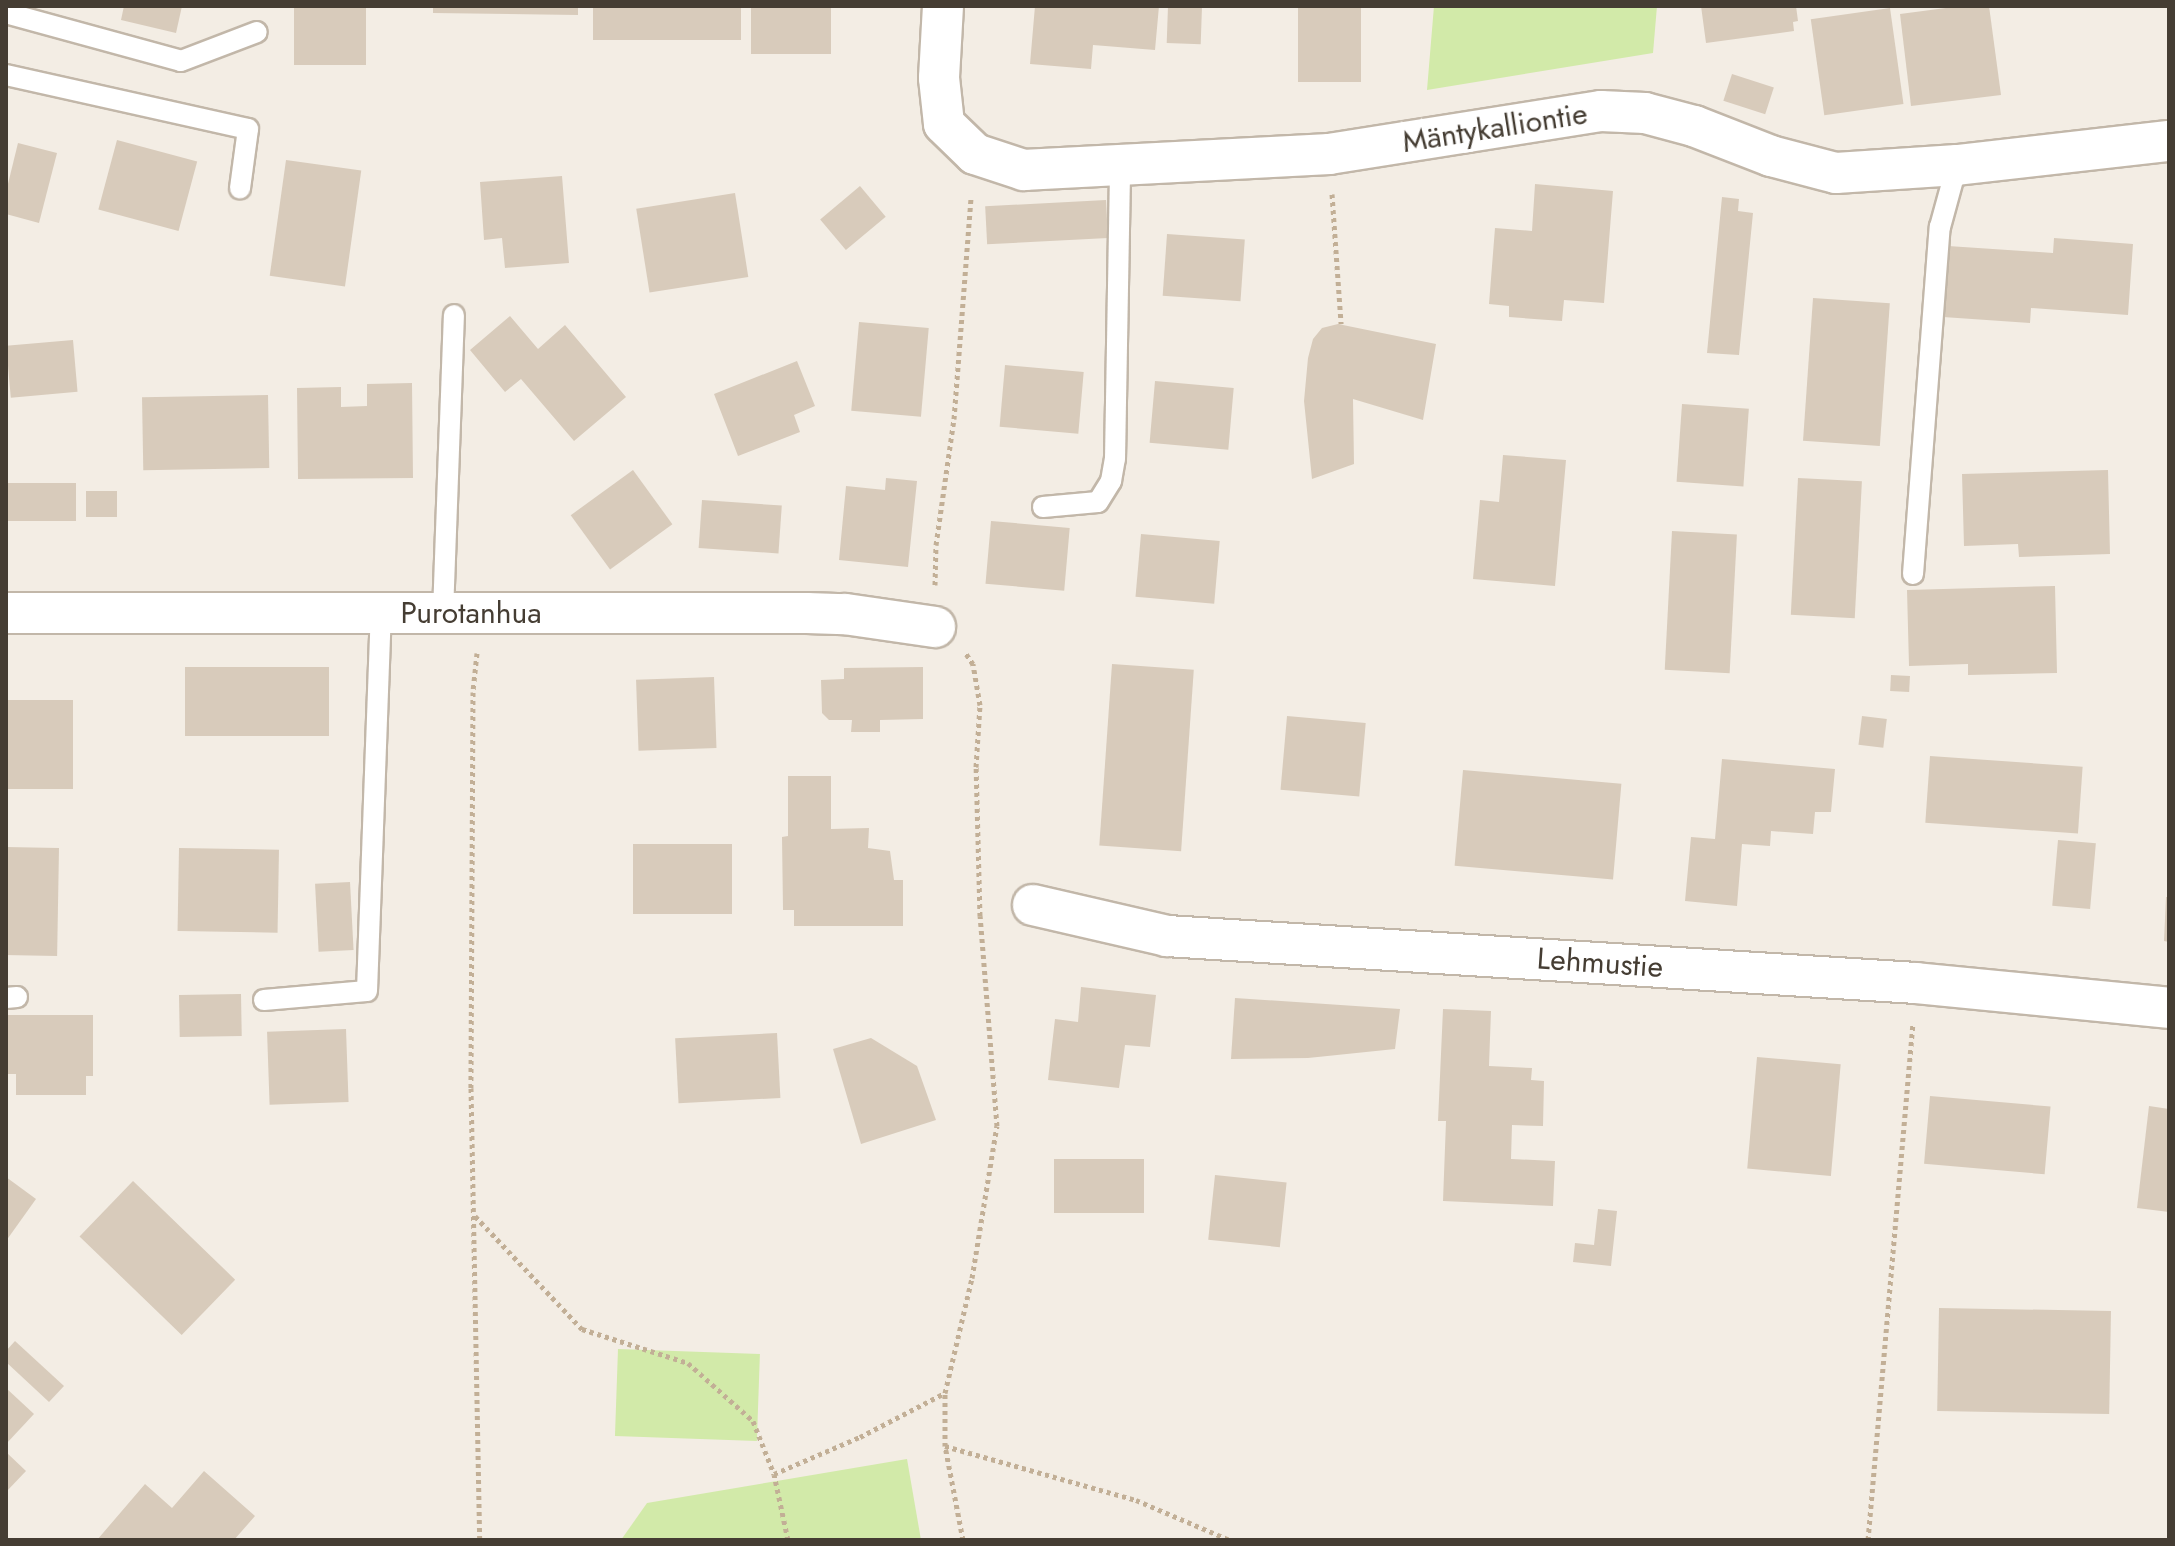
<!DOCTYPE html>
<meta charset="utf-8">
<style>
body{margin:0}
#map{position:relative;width:2175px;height:1546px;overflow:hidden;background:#f3ede4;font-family:Jost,sans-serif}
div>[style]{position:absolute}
.green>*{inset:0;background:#d2eaa9;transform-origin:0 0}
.building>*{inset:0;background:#d8cbbb;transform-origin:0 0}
.path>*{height:5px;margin-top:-2.5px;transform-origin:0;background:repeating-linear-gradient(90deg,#c2af96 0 4px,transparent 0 8px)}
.roads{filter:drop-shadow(2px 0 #c2b7a9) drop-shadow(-2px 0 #c2b7a9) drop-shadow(0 2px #c2b7a9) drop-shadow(0 -2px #c2b7a9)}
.lane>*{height:20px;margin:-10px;padding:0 10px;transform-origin:10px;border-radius:10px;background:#fff}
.street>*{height:40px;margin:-20px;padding:0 20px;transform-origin:20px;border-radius:20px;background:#fff}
span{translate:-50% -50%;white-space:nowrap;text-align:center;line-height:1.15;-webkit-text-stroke:6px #fff;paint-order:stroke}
.street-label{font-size:30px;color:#453d33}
.frame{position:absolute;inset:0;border:8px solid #453d33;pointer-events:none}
</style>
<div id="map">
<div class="green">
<i style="clip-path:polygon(1434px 6px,1657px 6px,1653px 53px,1427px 90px)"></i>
<i style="left:618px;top:1349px;width:142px;height:87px;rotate:2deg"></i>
<i style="clip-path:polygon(907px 1459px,921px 1540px,621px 1540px,647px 1503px)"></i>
</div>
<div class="building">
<i style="clip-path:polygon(124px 6px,182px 6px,176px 33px,121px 20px)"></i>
<i style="left:294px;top:6px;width:72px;height:59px"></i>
<i style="clip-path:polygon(433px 6px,578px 6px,578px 15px,433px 13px)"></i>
<i style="left:593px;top:6px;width:148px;height:34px"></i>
<i style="left:751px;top:6px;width:80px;height:48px"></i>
<i style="clip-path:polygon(1035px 6px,1159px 6px,1155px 50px,1093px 45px,1091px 69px,1030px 64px)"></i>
<i style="left:1168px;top:6px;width:34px;height:37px;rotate:2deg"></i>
<i style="left:1298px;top:6px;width:63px;height:76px"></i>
<i style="clip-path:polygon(1701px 6px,1796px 6px,1798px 21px,1793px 22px,1794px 31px,1706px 43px)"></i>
<i style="clip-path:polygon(1961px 6px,1989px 6px,2001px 95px,1911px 106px,1900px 14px)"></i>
<i style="left:1890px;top:8px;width:97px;height:80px;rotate:82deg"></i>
<i style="left:1732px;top:74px;width:44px;height:28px;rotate:18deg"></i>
<i style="left:117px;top:140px;width:83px;height:72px;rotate:15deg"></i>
<i style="clip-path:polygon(18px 143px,57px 153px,39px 223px,6px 214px,6px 192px)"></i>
<i style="left:286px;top:160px;width:76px;height:117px;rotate:8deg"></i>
<i style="clip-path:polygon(562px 176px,569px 263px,505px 268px,502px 238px,484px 240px,480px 182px)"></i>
<i style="clip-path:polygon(1535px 184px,1613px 191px,1604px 303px,1564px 300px,1562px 321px,1509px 317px,1509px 306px,1489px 304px,1495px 228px,1532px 231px)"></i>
<i style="left:860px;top:186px;width:40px;height:52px;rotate:50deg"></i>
<i style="left:735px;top:193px;width:85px;height:100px;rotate:81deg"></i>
<i style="clip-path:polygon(1722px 197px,1739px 199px,1738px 211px,1753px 213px,1739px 355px,1707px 353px)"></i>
<i style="left:1106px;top:200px;width:38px;height:121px;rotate:87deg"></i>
<i style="left:1167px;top:234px;width:78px;height:62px;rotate:4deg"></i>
<i style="clip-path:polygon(2054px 238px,2133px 244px,2128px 315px,2031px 308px,2030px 323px,1943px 317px,1948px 246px,2053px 253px)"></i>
<i style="left:1813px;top:298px;width:77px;height:143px;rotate:4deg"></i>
<i style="clip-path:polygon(510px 316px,538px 349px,565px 325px,626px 397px,574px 441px,521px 379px,505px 392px,470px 350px)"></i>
<i style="left:859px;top:322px;width:70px;height:89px;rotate:5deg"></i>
<i style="clip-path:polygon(1338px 324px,1436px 344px,1423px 420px,1353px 399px,1354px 464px,1312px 479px,1304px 401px,1308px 358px,1313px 339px,1322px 328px)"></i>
<i style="left:73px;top:340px;width:52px;height:67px;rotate:85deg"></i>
<i style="clip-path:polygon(797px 361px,815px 406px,794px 415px,800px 432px,738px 456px,714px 394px)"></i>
<i style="left:1005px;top:365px;width:79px;height:62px;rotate:5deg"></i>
<i style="left:1155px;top:381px;width:79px;height:62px;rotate:5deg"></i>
<i style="clip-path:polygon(412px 383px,413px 478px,298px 479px,297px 388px,341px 387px,341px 407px,367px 406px,367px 384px)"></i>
<i style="left:268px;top:395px;width:73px;height:126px;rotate:89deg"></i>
<i style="left:1682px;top:404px;width:67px;height:78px;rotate:4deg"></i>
<i style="clip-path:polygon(1503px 455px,1566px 460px,1555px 586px,1473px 579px,1480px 500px,1499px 502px)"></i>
<i style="left:633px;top:470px;width:67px;height:77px;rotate:54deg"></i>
<i style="clip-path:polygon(2108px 470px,2110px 554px,2019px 557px,2018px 544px,1964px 546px,1962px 474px)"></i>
<i style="clip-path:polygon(886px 478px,917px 481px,908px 567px,839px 560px,846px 486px,885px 490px)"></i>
<i style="left:1798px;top:478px;width:64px;height:137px;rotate:3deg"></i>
<i style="left:6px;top:483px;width:70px;height:38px"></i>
<i style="left:86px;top:491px;width:31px;height:26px"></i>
<i style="left:702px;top:500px;width:80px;height:48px;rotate:4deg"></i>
<i style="left:991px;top:521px;width:79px;height:63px;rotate:5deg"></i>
<i style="left:1672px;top:531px;width:65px;height:139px;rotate:3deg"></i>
<i style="left:1141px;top:534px;width:79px;height:63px;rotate:5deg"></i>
<i style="clip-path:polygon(2055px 586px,2057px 673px,1968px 675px,1968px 664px,1909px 666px,1907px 590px)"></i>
<i style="left:1112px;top:664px;width:82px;height:182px;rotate:4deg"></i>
<i style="left:185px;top:667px;width:144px;height:69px"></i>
<i style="clip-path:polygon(923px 667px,923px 719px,880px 720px,880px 732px,851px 732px,852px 720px,829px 720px,822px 713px,821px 680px,844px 679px,844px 668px)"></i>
<i style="left:1891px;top:675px;width:19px;height:16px;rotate:3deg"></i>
<i style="left:714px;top:677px;width:71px;height:78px;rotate:88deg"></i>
<i style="left:6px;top:700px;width:67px;height:89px"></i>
<i style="left:1287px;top:716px;width:79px;height:74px;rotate:5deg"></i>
<i style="left:1862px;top:716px;width:25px;height:29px;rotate:7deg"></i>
<i style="left:1930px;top:756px;width:153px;height:67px;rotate:4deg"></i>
<i style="clip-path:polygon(1722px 759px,1835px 769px,1831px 812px,1815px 812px,1813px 834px,1771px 831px,1770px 846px,1742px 844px,1737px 906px,1685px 901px,1691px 837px,1715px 839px)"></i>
<i style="left:1463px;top:770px;width:159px;height:96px;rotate:5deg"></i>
<i style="clip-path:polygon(788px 776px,831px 776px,831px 829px,869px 828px,868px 848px,890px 851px,894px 880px,903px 880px,903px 926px,794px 926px,794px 910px,783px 910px,782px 837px,788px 836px)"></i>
<i style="left:2058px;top:840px;width:38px;height:66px;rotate:5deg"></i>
<i style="left:633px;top:844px;width:99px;height:70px"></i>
<i style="left:59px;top:848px;width:108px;height:53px;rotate:91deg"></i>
<i style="left:179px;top:848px;width:100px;height:83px;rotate:1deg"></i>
<i style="left:350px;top:882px;width:68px;height:35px;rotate:87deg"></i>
<i style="clip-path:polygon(2166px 897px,2169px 897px,2169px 942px,2164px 941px)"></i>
<i style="clip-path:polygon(1081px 987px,1156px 995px,1150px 1047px,1125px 1045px,1119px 1088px,1048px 1080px,1055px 1019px,1078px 1022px)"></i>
<i style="left:241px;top:994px;width:42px;height:62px;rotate:89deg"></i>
<i style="clip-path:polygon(1235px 998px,1400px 1009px,1395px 1049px,1308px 1058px,1231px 1059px)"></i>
<i style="clip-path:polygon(1443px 1009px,1491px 1011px,1489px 1066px,1532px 1068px,1531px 1080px,1544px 1081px,1543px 1126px,1512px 1125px,1511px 1159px,1555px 1161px,1553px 1206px,1443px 1201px,1446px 1121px,1438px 1121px)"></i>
<i style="clip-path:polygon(6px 1015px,93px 1015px,93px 1076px,86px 1076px,86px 1095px,16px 1095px,16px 1074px,6px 1074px)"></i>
<i style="left:346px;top:1029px;width:73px;height:79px;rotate:88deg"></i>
<i style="left:777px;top:1033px;width:65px;height:102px;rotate:87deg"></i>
<i style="clip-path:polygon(871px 1038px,917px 1066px,936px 1120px,861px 1144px,833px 1049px)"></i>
<i style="left:1757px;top:1057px;width:84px;height:112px;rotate:5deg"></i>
<i style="left:1930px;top:1096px;width:121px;height:68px;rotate:5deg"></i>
<i style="clip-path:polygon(2149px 1106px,2169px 1109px,2169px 1212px,2137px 1208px)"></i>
<i style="left:1054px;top:1159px;width:90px;height:54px"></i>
<i style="left:1215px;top:1175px;width:72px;height:65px;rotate:6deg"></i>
<i style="clip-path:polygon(6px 1177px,36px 1199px,6px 1241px)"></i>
<i style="left:133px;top:1181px;width:142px;height:77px;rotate:44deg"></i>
<i style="clip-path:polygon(1598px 1209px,1617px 1211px,1611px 1266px,1573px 1262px,1575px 1243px,1594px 1245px)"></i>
<i style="left:1939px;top:1308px;width:172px;height:103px;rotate:1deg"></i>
<i style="clip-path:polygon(15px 1341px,64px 1386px,49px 1402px,6px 1362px,6px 1351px)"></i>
<i style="clip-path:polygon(6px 1388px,34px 1414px,6px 1444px)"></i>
<i style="clip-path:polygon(6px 1452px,26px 1471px,6px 1492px)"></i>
<i style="clip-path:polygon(204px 1471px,255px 1516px,234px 1540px,97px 1540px,145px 1484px,172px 1508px)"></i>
</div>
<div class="path">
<i style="left:1332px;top:194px;width:130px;rotate:86deg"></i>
<i style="left:935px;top:585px;width:40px;rotate:-88.6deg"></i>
<i style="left:936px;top:545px;width:127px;rotate:-81.9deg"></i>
<i style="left:954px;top:419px;width:223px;rotate:-85.6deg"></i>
<i style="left:477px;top:653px;width:39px;rotate:96deg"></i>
<i style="left:473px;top:692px;width:396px;rotate:90.3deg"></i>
<i style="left:471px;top:1088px;width:452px;rotate:88.9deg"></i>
<i style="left:475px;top:1216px;width:156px;rotate:46.6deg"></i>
<i style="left:582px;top:1329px;width:111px;rotate:17.8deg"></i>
<i style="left:688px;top:1363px;width:87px;rotate:41.7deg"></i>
<i style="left:753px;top:1421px;width:57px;rotate:68.4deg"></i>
<i style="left:945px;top:1446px;width:198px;rotate:15.8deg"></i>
<i style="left:1136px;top:1500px;width:102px;rotate:23.1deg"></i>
<i style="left:788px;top:1540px;width:67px;rotate:-102deg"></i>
<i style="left:774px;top:1474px;width:94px;rotate:-23.3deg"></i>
<i style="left:860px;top:1437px;width:96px;rotate:-27.4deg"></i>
<i style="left:963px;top:1540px;width:96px;rotate:-100.8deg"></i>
<i style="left:945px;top:1446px;width:53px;rotate:-90deg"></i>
<i style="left:945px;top:1393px;width:118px;rotate:-76.8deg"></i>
<i style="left:972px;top:1278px;width:154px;rotate:-80.7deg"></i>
<i style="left:997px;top:1126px;width:211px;rotate:-94.6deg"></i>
<i style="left:980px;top:916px;width:149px;rotate:-91.5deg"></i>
<i style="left:976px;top:767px;width:62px;rotate:-86.3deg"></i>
<i style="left:980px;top:705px;width:42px;rotate:-99.7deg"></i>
<i style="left:973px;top:664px;width:14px;rotate:-124deg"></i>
<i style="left:1868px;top:1540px;width:519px;rotate:-85.03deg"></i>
</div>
<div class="roads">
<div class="lane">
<i style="left:6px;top:13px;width:181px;rotate:15.3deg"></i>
<i style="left:181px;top:61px;width:81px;rotate:-20.9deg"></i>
<i style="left:6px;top:75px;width:248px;rotate:12.6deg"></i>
<i style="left:248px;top:129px;width:60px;rotate:97.7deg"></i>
<i style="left:1043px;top:507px;width:55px;rotate:-5.2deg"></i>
<i style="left:1098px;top:502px;width:25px;rotate:-58deg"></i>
<i style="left:1111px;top:481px;width:22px;rotate:-80deg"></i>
<i style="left:1115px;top:459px;width:294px;rotate:-89deg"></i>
<i style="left:1913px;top:574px;width:348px;rotate:-85.6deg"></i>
<i style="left:1940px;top:227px;width:64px;rotate:-74.7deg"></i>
<i style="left:443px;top:613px;width:298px;rotate:-87.9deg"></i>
<i style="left:6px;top:998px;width:11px;rotate:-5deg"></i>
<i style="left:264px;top:1000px;width:103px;rotate:-5deg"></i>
<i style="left:367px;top:991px;width:378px;rotate:-87.9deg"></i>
</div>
<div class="street">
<i style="left:943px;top:6px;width:72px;rotate:93.2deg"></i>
<i style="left:939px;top:78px;width:46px;rotate:83.8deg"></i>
<i style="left:944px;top:124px;width:43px;rotate:44.1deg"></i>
<i style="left:975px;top:154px;width:52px;rotate:18.1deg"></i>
<i style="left:1024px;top:170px;width:305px;rotate:-3deg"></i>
<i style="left:1329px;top:154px;width:275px;rotate:-9deg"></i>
<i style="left:1601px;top:111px;width:44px;rotate:2.6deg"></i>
<i style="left:1645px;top:113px;width:51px;rotate:14.9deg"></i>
<i style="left:1694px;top:126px;width:83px;rotate:21.3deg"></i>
<i style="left:1771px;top:156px;width:67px;rotate:14.7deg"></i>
<i style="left:1836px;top:173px;width:121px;rotate:-3.8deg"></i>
<i style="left:1957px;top:165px;width:213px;rotate:-6.5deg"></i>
<i style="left:6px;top:613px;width:801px"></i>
<i style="left:807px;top:613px;width:38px;rotate:2deg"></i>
<i style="left:845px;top:614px;width:91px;rotate:8.2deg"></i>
<i style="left:1033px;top:905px;width:138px;rotate:13deg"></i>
<i style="left:1167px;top:936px;width:750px;rotate:3.59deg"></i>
<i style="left:1916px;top:983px;width:254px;rotate:5.6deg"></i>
</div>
</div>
<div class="street-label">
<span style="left:1495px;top:128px;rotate:-9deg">Mäntykalliontie</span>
<span style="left:471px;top:613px">Purotanhua</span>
<span style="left:1600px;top:963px;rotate:4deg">Lehmustie</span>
</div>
<div class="frame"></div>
</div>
